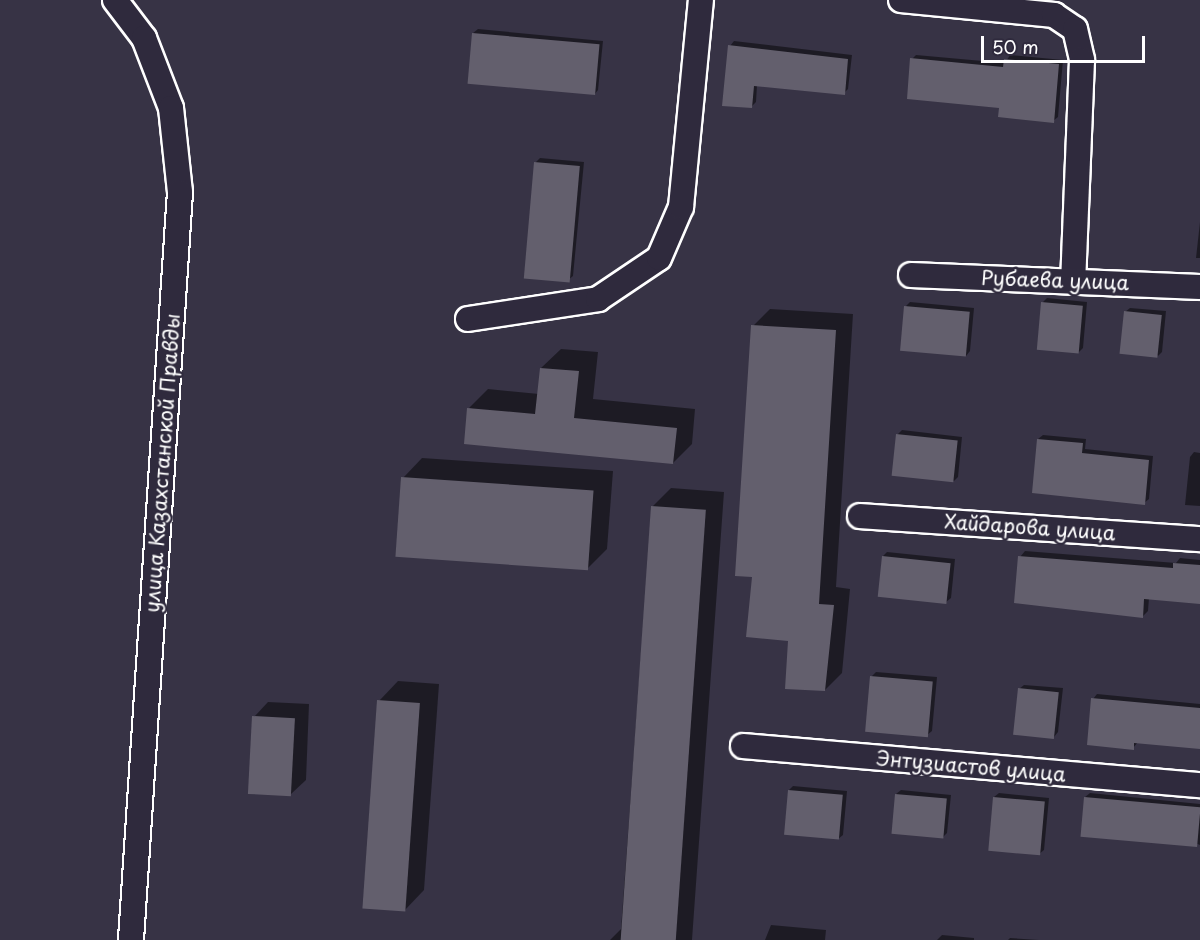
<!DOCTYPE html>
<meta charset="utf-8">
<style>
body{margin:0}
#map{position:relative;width:1200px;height:940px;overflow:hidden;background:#373345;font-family:"Playpen Sans",sans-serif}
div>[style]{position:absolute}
.shadow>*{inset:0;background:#0007}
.building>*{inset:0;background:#635f6d;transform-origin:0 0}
.roads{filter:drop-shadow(2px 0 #fff) drop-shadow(-2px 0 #fff) drop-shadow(0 2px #fff) drop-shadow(0 -2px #fff)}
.minor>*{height:24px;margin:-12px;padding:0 12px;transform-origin:12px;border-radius:12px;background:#2f2a3d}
span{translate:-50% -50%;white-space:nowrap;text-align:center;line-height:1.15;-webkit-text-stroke:5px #2f2a3d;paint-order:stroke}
.street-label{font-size:20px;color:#fff}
.scale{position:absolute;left:981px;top:36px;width:164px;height:27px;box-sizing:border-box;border:3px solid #fff;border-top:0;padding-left:8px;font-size:18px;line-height:21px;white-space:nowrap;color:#fff;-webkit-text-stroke:4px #2f2a3d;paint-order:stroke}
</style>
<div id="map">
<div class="shadow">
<i style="clip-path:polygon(478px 29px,603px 41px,598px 90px,594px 95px,473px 33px)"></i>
<i style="clip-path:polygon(734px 41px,852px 55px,848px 89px,844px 93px,757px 85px,756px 102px,751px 107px,730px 46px)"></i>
<i style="clip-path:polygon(916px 55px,1005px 63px,1010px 55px,1063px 60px,1058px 117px,1053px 121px,1001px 107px,912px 59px)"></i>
<i style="clip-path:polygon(540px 158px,584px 162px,573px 276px,568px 280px,535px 163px)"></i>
<i style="clip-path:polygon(1200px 222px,1200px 258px,1196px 258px)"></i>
<i style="clip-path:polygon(1047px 298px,1087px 302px,1083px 348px,1078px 353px,1043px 302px)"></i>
<i style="clip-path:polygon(910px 302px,974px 308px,970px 351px,966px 356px,906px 306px)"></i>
<i style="clip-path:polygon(1130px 308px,1166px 311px,1162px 352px,1158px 356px,1125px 312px)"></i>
<i style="clip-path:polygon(770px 309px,853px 314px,836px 587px,850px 589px,842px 673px,825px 690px,789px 639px,754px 576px,753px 326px)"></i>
<i style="clip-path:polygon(561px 349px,598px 352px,593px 399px,695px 409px,692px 444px,673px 463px,469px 408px,488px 389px,539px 394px,541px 368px)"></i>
<i style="clip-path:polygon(902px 430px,962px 437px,958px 477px,954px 481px,897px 435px)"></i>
<i style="clip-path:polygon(1043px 435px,1086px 439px,1085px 449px,1153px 456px,1149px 499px,1144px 503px,1038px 439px)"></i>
<i style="clip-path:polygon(1194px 452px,1200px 453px,1200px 506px,1185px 505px,1190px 457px)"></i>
<i style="clip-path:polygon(422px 458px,613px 471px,607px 549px,588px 568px,403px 478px)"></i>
<i style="clip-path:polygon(671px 488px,724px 492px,692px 940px,610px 940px,621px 929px,652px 507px)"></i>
<i style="clip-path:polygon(1025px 551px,1176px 563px,1180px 558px,1200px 560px,1200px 602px,1149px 598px,1148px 611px,1142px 617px,1020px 557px)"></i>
<i style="clip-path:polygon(887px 552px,955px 559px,951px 598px,946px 602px,883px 556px)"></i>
<i style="clip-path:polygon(876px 672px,937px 677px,932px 731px,927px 735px,871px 677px)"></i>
<i style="clip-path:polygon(398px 681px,439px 684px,424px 890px,405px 910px,379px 701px)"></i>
<i style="clip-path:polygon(1024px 685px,1063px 688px,1058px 732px,1054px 737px,1019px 689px)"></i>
<i style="clip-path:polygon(1097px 694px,1200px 704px,1200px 748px,1138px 742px,1133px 748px,1093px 699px)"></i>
<i style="clip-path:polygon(268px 702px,309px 704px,306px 780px,291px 794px,254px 717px)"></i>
<i style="clip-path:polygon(793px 786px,847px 791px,843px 835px,838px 839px,789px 790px)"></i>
<i style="clip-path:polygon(901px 790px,951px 795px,947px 833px,943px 837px,896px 794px)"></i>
<i style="clip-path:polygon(999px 793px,1049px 798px,1044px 850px,1039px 854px,994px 797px)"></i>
<i style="clip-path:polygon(1090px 793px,1200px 804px,1200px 845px,1085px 797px)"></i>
<i style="clip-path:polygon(771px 925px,826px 930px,825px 940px,765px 940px)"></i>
<i style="clip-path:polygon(942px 935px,974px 938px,974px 940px,937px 940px)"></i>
<i style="clip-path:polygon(1010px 938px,1039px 940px,1008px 940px)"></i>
</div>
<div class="building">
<i style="left:472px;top:33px;width:128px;height:51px;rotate:5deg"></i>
<i style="clip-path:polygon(728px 45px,848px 59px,845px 95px,754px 86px,752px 108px,722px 106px)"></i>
<i style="clip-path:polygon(910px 58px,1003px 67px,1004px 59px,1059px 64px,1054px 123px,998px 117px,999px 108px,907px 99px)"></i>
<i style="left:534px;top:162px;width:46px;height:117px;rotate:5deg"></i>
<i style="left:1041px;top:302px;width:42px;height:48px;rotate:5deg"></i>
<i style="left:904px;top:306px;width:66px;height:45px;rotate:5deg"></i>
<i style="left:1124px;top:311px;width:38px;height:43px;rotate:6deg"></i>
<i style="clip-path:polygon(751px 325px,836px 330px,819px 604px,834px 605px,825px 691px,785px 689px,788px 641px,746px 637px,752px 577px,735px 576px)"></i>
<i style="clip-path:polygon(540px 368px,579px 371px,574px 418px,677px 428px,673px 464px,464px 444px,467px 408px,535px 414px)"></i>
<i style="left:896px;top:434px;width:62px;height:42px;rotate:6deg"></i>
<i style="clip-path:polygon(1037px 439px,1083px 443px,1082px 453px,1149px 460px,1145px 505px,1032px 493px)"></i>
<i style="left:401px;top:477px;width:193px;height:80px;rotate:4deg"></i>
<i style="left:651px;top:506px;width:55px;height:435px;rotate:4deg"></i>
<i style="left:882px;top:556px;width:69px;height:41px;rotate:6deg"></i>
<i style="clip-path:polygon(1018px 556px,1173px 568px,1173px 563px,1200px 565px,1200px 604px,1144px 599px,1143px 618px,1014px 603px)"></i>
<i style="left:870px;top:676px;width:63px;height:56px;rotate:5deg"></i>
<i style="left:1018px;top:688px;width:41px;height:47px;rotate:6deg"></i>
<i style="clip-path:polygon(1091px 698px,1200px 708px,1200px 749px,1134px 743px,1134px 750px,1087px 745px)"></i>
<i style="left:377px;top:700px;width:43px;height:209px;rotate:4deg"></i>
<i style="left:252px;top:716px;width:43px;height:78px;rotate:3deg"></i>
<i style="left:788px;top:790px;width:55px;height:45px;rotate:5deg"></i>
<i style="left:895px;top:794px;width:52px;height:40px;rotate:5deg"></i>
<i style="left:993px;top:797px;width:52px;height:54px;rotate:5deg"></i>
<i style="left:1084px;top:797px;width:117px;height:40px;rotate:5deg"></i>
</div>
<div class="roads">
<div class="minor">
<i style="left:115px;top:0;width:48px;rotate:52.7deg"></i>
<i style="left:144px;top:38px;width:75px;rotate:68.9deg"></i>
<i style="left:171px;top:108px;width:84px;rotate:83.9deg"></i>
<i style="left:180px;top:192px;width:750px;rotate:93.75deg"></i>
<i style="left:901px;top:0;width:154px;rotate:5.6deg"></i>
<i style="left:1054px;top:15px;width:25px;rotate:34deg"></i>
<i style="left:1075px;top:29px;width:32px;rotate:77deg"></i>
<i style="left:1082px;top:60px;width:221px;rotate:92.3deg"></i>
<i style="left:911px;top:275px;width:289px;rotate:2.4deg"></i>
<i style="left:468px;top:319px;width:132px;rotate:-8.7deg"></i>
<i style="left:598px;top:299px;width:73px;rotate:-33.9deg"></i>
<i style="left:659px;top:258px;width:56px;rotate:-66.7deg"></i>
<i style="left:681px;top:207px;width:208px;rotate:-84.5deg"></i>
<i style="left:860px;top:516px;width:341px;rotate:3.9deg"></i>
<i style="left:743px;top:746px;width:459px;rotate:4.9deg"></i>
</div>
</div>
<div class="street-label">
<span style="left:1055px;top:280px;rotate:2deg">Рубаева улица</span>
<span style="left:162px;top:463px;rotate:-86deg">улица Казахстанской Правды</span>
<span style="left:1030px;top:527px;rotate:4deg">Хайдарова улица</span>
<span style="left:971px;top:766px;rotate:5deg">Энтузиастов улица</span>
</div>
<div class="scale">50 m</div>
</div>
